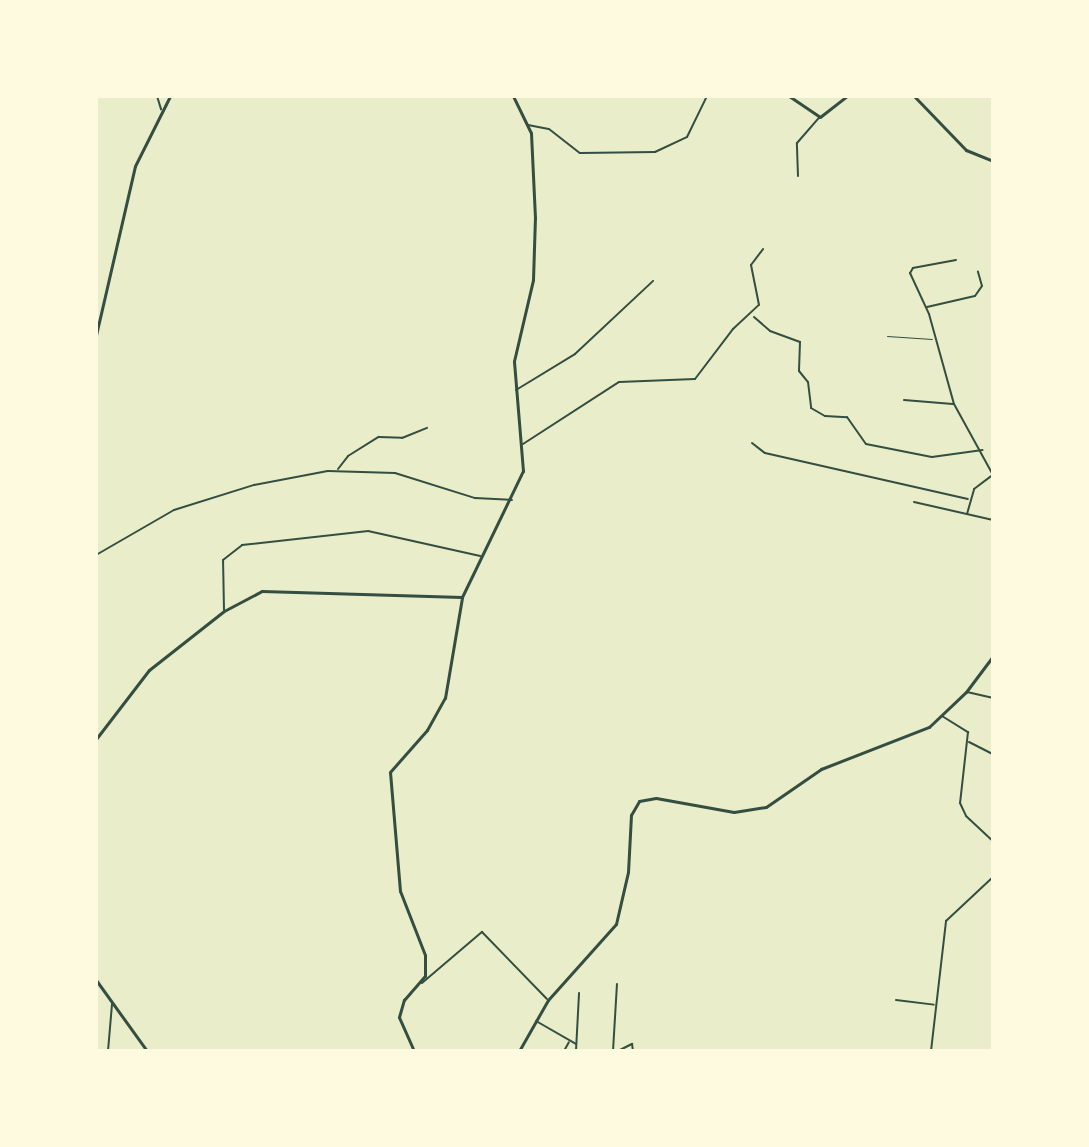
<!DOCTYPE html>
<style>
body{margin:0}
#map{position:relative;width:1089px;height:1147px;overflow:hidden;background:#e9edc9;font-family:"Titillium Web",sans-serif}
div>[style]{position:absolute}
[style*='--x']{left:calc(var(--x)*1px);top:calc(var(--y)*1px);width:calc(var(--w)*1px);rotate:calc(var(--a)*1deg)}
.path>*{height:1px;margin:-0.5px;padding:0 0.5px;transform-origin:0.5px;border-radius:0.5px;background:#344e41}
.minor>*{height:2px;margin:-1px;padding:0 1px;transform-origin:1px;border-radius:1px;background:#344e41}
.tertiary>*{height:3px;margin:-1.5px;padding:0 1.5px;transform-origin:1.5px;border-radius:1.5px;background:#344e41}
span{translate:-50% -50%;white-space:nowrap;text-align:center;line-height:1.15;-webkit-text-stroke:7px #fefae0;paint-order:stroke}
.frame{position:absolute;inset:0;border:98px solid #fefae0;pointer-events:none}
</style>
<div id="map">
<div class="path">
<div style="--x:887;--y:336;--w:45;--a:3.8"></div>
</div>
<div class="minor">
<div style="--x:157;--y:96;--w:14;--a:73"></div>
<div style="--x:528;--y:125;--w:21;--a:11"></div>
<div style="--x:549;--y:129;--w:39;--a:38"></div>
<div style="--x:580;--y:153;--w:75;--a:-0.8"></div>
<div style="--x:655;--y:152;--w:35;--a:-25"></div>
<div style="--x:687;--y:137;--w:46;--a:-64"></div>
<div style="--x:798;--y:176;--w:33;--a:-92"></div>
<div style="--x:797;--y:143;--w:33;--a:-49"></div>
<div style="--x:956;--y:260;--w:44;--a:169.5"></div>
<div style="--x:913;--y:268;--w:6;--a:121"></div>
<div style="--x:910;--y:273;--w:45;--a:65.1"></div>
<div style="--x:929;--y:314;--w:93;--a:74.5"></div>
<div style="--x:954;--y:404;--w:81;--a:61.2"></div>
<div style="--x:927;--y:307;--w:49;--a:-12.9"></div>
<div style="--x:975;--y:296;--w:12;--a:-55"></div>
<div style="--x:982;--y:286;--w:15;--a:-106"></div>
<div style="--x:754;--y:317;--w:21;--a:41"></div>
<div style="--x:770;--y:331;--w:32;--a:20"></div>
<div style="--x:800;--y:342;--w:29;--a:92"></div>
<div style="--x:799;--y:371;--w:14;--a:51"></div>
<div style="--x:808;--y:382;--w:26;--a:83"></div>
<div style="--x:811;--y:408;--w:16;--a:30"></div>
<div style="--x:825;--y:416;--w:22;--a:3"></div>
<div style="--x:847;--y:417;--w:33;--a:55"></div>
<div style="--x:866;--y:444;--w:67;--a:11.1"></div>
<div style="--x:932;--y:457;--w:51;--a:-7.8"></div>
<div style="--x:516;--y:390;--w:69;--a:-31.4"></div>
<div style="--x:575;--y:354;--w:107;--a:-43.1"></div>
<div style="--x:904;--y:400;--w:49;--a:4.7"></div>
<div style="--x:752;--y:443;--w:16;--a:38"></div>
<div style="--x:765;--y:453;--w:208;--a:12.8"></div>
<div style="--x:523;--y:444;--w:114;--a:-32.9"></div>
<div style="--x:619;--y:382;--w:76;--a:-2.3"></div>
<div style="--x:695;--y:379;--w:63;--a:-52.8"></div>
<div style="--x:733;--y:329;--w:35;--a:-43"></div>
<div style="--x:759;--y:305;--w:41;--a:-101.3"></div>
<div style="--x:751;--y:265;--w:20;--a:-53"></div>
<div style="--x:338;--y:469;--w:16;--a:-52"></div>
<div style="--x:348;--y:456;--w:36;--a:-32"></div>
<div style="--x:379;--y:437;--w:23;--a:2"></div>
<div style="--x:402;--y:438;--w:27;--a:-22"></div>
<div style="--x:914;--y:502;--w:81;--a:12.8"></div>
<div style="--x:967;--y:514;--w:26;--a:-74"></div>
<div style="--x:974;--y:489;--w:21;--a:-37"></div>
<div style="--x:96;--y:555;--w:90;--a:-30"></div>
<div style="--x:174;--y:510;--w:84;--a:-17.4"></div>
<div style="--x:254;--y:485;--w:75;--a:-10.7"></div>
<div style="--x:328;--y:471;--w:67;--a:1.7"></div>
<div style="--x:395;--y:473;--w:84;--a:17.4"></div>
<div style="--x:475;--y:498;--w:37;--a:3"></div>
<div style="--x:224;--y:610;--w:50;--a:-91.1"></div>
<div style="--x:223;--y:560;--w:24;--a:-38"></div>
<div style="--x:242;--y:545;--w:127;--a:-6.3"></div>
<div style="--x:368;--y:531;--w:115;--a:12.6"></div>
<div style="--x:967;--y:692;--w:27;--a:13"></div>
<div style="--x:942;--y:716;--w:31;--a:32"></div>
<div style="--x:968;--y:732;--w:71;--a:96.4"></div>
<div style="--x:960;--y:803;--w:14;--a:65"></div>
<div style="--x:966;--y:816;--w:37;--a:43"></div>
<div style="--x:969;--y:742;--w:27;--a:27"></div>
<div style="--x:422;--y:983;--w:79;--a:-40.4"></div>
<div style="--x:482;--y:932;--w:93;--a:45.9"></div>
<div style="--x:896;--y:1000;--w:38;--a:7"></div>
<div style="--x:536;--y:1021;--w:46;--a:29.9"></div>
<div style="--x:108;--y:1051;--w:47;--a:-85.1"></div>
<div style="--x:564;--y:1051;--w:10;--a:-61"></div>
<div style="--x:576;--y:1051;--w:58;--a:-87"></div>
<div style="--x:613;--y:1051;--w:67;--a:-86.6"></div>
<div style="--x:618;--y:1051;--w:16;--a:-27"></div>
<div style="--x:632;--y:1044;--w:7;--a:82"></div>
<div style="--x:931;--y:1051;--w:131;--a:-83.4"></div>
<div style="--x:946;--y:921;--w:64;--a:-43.1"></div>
</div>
<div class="tertiary">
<div style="--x:789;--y:96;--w:37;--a:34"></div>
<div style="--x:820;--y:117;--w:34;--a:-38"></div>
<div style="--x:914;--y:96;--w:75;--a:46.1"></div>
<div style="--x:966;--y:150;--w:29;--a:22"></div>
<div style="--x:96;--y:335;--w:173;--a:-77"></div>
<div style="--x:135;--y:166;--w:78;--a:-63.4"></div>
<div style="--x:96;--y:739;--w:87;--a:-52.5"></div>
<div style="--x:149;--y:670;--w:95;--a:-38.2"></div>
<div style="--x:224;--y:611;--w:43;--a:-27.8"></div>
<div style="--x:262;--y:591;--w:200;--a:1.7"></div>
<div style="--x:96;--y:980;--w:87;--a:54.3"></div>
<div style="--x:414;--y:1051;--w:37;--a:-114"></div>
<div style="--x:399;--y:1017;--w:18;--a:-74"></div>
<div style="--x:404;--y:1000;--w:32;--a:-49"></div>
<div style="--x:425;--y:976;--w:21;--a:-90"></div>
<div style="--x:425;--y:955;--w:69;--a:-111.3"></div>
<div style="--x:400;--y:891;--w:119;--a:-94.8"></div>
<div style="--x:390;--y:772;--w:56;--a:-48.6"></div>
<div style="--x:427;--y:730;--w:37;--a:-61"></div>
<div style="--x:445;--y:698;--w:102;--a:-80.4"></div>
<div style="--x:462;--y:597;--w:140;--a:-64.2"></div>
<div style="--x:523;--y:471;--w:110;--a:-94.7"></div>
<div style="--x:514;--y:361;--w:83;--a:-76.8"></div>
<div style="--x:533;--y:280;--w:62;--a:-88.2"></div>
<div style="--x:535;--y:218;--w:85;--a:-92.7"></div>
<div style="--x:531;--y:133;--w:41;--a:-115.9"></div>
<div style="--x:519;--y:1051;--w:59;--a:-60.4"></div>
<div style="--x:548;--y:1000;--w:102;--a:-48.2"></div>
<div style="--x:616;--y:924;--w:53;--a:-77"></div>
<div style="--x:628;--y:872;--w:57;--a:-87"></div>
<div style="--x:631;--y:815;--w:16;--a:-60"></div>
<div style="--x:639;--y:801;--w:17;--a:-10"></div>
<div style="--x:656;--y:798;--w:79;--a:10.2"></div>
<div style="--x:734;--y:812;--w:32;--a:-9"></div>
<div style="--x:766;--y:807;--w:67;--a:-34.6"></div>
<div style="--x:821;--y:769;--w:116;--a:-21.3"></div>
<div style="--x:929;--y:727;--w:51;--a:-43.4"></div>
<div style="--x:966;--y:692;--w:45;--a:-53.1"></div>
</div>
<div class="frame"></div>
</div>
